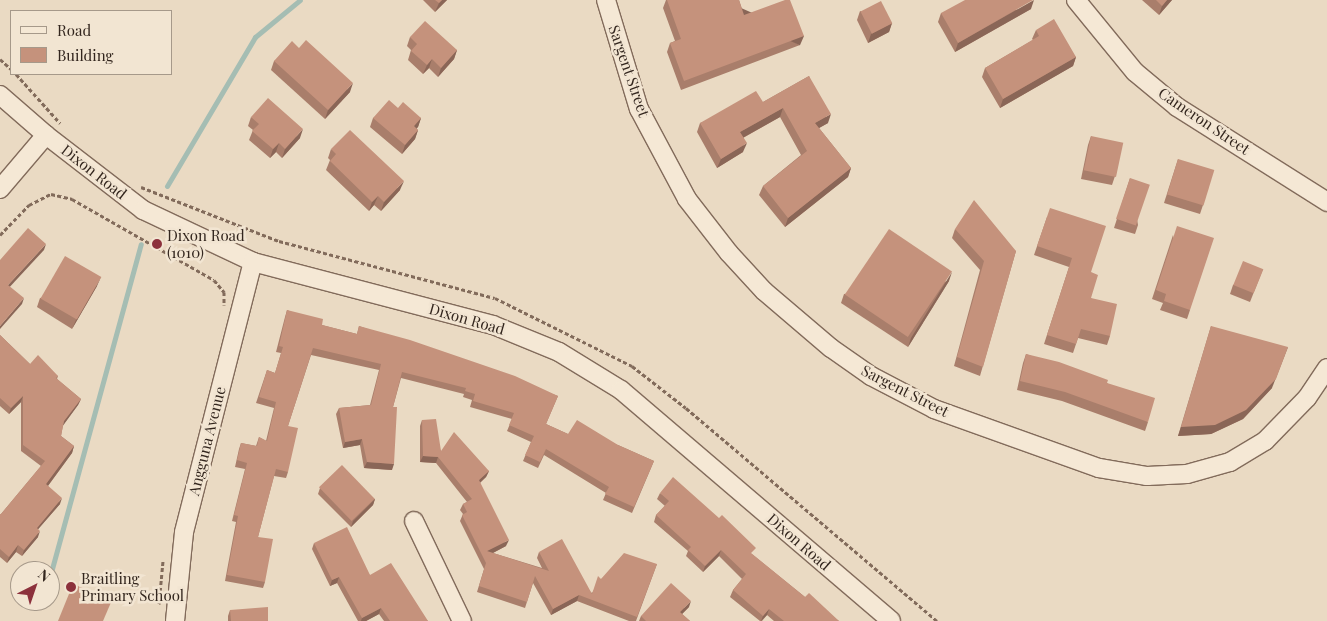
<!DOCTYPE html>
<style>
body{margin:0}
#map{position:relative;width:1327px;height:621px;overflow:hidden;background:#eadac3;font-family:"Playfair Display",serif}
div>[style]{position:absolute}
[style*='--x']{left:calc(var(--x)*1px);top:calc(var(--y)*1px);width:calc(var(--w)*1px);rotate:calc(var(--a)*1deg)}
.stream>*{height:5px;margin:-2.5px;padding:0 2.5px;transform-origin:2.5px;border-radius:2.5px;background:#a5bdb3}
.path>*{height:3px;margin-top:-1.5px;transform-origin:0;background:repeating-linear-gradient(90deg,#826b5b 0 4px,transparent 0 6.5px)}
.roads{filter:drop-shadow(1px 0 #826b5b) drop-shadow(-1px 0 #826b5b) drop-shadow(0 1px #826b5b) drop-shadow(0 -1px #826b5b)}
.minor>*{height:18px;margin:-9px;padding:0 9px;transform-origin:9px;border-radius:9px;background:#f5e8d5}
.wall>*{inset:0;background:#a97e6b}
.shaded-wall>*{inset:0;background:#8a6657;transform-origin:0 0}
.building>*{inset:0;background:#c5927c;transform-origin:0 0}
.dots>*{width:14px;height:14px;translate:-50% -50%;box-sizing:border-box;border:2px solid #f2e5d2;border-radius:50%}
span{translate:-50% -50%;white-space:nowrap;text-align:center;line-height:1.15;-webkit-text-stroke:5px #f2e5d2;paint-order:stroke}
.street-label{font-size:15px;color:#33261e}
.poi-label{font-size:15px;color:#33261e}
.left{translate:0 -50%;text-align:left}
.legend{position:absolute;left:10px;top:10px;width:162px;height:65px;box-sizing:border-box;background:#f2e5d2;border:1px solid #a6998a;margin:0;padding:6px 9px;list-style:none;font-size:15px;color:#33261e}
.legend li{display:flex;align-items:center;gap:10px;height:25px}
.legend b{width:25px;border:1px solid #a6998a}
.north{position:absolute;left:10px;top:561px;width:50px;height:50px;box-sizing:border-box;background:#f2e5d2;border:1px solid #a6998a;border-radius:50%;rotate:41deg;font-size:14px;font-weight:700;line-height:20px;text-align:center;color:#33261e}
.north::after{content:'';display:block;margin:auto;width:18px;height:22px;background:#8c313c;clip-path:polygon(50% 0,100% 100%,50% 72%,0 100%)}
</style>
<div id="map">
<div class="stream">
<div style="--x:167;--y:186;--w:173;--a:-59.4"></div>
<div style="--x:255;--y:37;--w:58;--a:-39.4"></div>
<div style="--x:50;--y:576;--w:344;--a:-74.7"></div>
</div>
<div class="path">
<div style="--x:0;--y:59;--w:15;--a:42"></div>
<div style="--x:16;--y:74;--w:66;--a:48.1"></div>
<div style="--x:141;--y:187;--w:148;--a:21.4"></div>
<div style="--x:279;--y:241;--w:223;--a:14.8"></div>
<div style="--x:495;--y:298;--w:153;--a:26.4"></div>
<div style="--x:632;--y:366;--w:68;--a:37.9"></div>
<div style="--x:686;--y:408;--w:329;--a:40.3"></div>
<div style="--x:0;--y:235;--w:42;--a:-46"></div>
<div style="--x:29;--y:205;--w:25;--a:-27"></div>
<div style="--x:51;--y:194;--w:22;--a:13"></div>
<div style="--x:72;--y:199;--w:163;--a:29.7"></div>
<div style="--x:214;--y:280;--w:16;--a:50"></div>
<div style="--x:224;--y:292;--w:13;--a:90"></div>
<div style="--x:159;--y:604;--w:43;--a:-84.7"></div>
</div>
<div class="roads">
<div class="minor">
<div style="--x:606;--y:0;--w:114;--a:73.2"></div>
<div style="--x:639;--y:109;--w:102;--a:61.9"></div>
<div style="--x:687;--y:199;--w:68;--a:52.1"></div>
<div style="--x:729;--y:253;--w:52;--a:47.4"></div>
<div style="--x:764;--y:291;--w:88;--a:40.4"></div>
<div style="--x:831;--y:348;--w:49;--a:35"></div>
<div style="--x:871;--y:376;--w:71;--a:27.6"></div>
<div style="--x:934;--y:409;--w:175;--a:19.7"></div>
<div style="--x:1099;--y:468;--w:49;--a:9.5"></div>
<div style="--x:1147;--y:476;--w:40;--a:-2.9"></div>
<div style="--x:1187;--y:474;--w:45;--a:-15.6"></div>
<div style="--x:1230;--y:462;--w:41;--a:-31"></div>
<div style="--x:1265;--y:441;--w:60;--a:-45.7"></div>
<div style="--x:1307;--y:398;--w:36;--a:-56"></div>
<div style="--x:1076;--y:0;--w:93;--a:50.7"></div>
<div style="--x:1135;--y:72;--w:55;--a:39.8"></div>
<div style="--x:1177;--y:107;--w:178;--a:32.3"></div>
<div style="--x:0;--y:95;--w:61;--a:41"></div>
<div style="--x:46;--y:135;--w:123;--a:37.7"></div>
<div style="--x:143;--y:210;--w:122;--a:25.3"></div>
<div style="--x:253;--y:262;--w:248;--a:14.7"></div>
<div style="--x:493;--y:325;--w:71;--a:22.2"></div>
<div style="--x:559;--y:352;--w:73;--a:31.5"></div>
<div style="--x:621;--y:390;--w:355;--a:40.5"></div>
<div style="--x:0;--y:189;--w:71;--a:-49.6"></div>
<div style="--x:414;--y:521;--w:111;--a:64.4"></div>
<div style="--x:175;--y:621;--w:89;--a:-84.2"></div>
<div style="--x:184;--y:532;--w:279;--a:-75.7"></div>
</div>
</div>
<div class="wall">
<div style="clip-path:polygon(423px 0,447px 0,435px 12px)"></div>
<div style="clip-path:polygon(666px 0,739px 0,744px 15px,800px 45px,681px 90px,667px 52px,670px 43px,675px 41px,663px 8px)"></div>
<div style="clip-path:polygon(1142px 0,1172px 0,1159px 15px)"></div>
<div style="clip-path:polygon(1031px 9px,955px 52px,938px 22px,941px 13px)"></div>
<div style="clip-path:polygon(860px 11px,892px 23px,889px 32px,868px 43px,857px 20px)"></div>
<div style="clip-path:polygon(1036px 30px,1076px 57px,1073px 66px,1000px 108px,982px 77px,985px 68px,1033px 40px,1032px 39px)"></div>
<div style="clip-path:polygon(410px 37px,457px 50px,454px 59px,438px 77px,429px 68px,423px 74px,408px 60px,411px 50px,407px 46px)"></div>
<div style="clip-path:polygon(299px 48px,350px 92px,325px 119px,271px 70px,274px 61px)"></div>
<div style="clip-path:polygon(809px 76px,828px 123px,819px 128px,851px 168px,848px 177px,785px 227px,759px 195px,763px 186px,801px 155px,780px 117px,743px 138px,743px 152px,717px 168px,697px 132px,700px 123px,763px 102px)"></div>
<div style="clip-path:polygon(398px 108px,421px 118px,418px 127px,416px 128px,418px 130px,415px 139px,402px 154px,370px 127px,373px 118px)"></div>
<div style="clip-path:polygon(251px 117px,300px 138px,282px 158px,276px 152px,270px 158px,249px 140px,253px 130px,248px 126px)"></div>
<div style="clip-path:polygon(1091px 136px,1115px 176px,1112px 185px,1081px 179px,1088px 145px)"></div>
<div style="clip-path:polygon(331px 149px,400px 190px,381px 211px,374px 205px,369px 211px,326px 170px,330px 160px,328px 158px)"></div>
<div style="clip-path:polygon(1178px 159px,1203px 205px,1200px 214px,1164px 203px)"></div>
<div style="clip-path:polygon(1130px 178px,1138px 225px,1135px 234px,1114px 228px)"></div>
<div style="clip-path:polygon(1047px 217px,1091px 272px,1091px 298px,1110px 336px,1107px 345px,1078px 338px,1073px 353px,1044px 344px,1069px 267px,1034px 255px)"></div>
<div style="clip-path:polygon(955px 229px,1016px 251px,980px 376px,954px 366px,980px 270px,952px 238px)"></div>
<div style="clip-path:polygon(1173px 235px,1190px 310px,1187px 319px,1160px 310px,1163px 303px,1152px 299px)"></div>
<div style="clip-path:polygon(1263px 269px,1250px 302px,1230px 294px,1233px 285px)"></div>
<div style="clip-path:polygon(949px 281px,908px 347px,841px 303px,844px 294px)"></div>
<div style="clip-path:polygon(97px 286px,72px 329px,37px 307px,40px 298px)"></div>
<div style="clip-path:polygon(287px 310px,322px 325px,357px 334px,359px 326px,558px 396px,546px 424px,568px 434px,618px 445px,654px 461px,632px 513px,603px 500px,606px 493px,544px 455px,538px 468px,523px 461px,531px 442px,507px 431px,512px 419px,470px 407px,472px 400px,463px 397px,464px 394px,401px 378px,393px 407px,392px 470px,364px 468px,360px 445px,343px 448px,336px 414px,339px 408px,370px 405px,379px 370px,311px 355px,288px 426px,288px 472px,286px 478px,274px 476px,258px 537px,265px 582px,263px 588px,225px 581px,236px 522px,232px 521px,245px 469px,235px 467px,239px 449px,241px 443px,256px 446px,259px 437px,266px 441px,274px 408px,256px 403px,267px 370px,275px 373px,281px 353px,276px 352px,285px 317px)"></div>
<div style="clip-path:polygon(1211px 326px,1272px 388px,1243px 419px,1211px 434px,1178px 436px)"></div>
<div style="clip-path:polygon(0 335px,30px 364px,58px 376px,57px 379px,81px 399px,78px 405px,63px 425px,61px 436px,74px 446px,72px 453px,48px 486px,60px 504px,38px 529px,38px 537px,22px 556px,16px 552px,7px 563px,0 557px,0 514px,1px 514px,41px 466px,21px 451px,21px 402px,9px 414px,0 406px)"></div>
<div style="clip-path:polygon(1026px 354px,1107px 383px,1148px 422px,1145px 431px,1062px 401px,1017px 390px,1023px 363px)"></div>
<div style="clip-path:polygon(422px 420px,441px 451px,489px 471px,486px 477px,480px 483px,506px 546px,493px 553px,542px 568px,537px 558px,539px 552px,592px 593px,601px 579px,657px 564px,636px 621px,629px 621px,577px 601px,551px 615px,533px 583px,525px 608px,477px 592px,484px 569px,460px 521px,463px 514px,460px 510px,463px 504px,467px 502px,436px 463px,420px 462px,420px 426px)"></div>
<div style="clip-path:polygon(320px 488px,375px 499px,373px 505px,351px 527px,318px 494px)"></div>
<div style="clip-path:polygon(660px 493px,753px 555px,805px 597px,839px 621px,774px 621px,767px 615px,762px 621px,760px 621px,730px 597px,733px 590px,742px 579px,719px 556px,703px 572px,686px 556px,688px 551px,654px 522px,656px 515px,665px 506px,657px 499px)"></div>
<div style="clip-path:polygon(314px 543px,370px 575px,428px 621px,384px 621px,379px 614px,366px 621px,358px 621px,337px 583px,330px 586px,312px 549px)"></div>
<div style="clip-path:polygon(689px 607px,682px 614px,690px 621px,639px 621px,641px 616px)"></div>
<div style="clip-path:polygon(230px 610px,268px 621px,228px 621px,228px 616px)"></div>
</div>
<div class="shaded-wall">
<div style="clip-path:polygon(442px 0,447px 0,435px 12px,439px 3px)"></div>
<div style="clip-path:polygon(1034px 0,1031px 9px,955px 52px,958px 43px)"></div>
<div style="clip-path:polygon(1167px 0,1172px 0,1159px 15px,1162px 6px)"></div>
<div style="clip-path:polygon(892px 23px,889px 32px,868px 43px,871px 34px)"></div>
<div style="left:804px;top:36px;width:10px;height:128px;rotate:114deg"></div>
<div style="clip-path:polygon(457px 50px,454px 59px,438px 77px,441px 68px)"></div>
<div style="clip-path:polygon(1076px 57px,1073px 66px,1000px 108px,1003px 99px)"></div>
<div style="clip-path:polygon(432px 59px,429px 68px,423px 74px,427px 65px)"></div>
<div style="clip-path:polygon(353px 83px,350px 92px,325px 119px,328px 110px)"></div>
<div style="clip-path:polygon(783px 108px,780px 117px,737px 141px,740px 132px)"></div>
<div style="clip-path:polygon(831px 114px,828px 123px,812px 132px,815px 123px)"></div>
<div style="clip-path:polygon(421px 118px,418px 127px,411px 135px,414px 126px)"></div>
<div style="clip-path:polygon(303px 129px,300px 138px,282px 158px,285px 149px)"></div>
<div style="clip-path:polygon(418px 130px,415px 139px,402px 154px,405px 145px)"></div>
<div style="clip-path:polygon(279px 143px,276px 152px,270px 158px,273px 149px)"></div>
<div style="clip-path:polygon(747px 143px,743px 152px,717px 168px,721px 159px)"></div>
<div style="clip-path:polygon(851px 168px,848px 177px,785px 227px,788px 218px)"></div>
<div style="clip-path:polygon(404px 181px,400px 190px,381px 211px,384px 202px)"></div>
<div style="clip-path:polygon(378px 196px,374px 205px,369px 211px,372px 202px)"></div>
<div style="clip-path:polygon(46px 244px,44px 250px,6px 291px,8px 285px)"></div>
<div style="clip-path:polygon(952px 272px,949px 281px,908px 347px,911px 338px)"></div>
<div style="clip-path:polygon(101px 277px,97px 286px,72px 329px,76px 320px)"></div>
<div style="clip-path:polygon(24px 298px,22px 304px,0 329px,0 326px)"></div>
<div style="clip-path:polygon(1288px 347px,1272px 388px,1243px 419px,1211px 434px,1178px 436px,1181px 427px)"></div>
<div style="clip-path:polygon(23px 396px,21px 402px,9px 414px,11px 408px)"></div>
<div style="clip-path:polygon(81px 399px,78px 405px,62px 427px,64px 421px)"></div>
<div style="clip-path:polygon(362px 439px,360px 445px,343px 448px,345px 442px)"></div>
<div style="clip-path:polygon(74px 446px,72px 453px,44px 491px,46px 484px)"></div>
<div style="clip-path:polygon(423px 456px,438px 457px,436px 463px,420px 462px)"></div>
<div style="clip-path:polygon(367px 462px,394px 464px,392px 470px,364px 468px)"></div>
<div style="clip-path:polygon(489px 471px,486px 477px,476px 486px,479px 480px)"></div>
<div style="clip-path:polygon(62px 498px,60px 504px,34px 534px,37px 528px)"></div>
<div style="clip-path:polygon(375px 499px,373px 505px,351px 527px,353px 521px)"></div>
<div style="clip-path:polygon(40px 531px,38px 537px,22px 556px,24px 550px)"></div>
<div style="clip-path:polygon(509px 540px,506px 546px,485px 557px,487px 551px)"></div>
<div style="clip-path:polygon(18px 545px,16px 552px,7px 563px,9px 557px)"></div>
<div style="clip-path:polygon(721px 550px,719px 556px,703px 572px,705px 566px)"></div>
<div style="clip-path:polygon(339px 577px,337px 583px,330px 586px,332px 580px)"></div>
<div style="clip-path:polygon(579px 595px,577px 601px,551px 615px,553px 609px)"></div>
<div style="clip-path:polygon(691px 601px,689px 607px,678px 618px,680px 612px)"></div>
<div style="clip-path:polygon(381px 608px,379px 614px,366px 621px,361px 621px,362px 618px)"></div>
<div style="clip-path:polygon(769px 609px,767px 615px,761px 621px,763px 616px)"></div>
</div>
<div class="building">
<div style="clip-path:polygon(435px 0,442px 0,439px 3px)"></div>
<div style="clip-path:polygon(667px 0,739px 0,744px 15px,785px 0,790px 0,804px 36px,684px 81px,670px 43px,681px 39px)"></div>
<div style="clip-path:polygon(965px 0,1033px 0,958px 43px,941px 13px)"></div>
<div style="clip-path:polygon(1156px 0,1167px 0,1162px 6px)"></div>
<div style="left:881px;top:1px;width:25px;height:23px;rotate:63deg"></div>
<div style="clip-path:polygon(1054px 19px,1076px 57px,1003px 99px,985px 68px,1039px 36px,1036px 30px)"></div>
<div style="clip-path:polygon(425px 21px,457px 50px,441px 68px,432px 59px,427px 65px,411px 51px,417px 44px,410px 37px)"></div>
<div style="clip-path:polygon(306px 40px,353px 83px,328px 110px,274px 61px,292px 41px,299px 48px)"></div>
<div style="clip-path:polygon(809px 76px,831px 114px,815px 123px,851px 168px,788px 218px,763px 186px,807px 151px,783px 108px,740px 132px,747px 143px,721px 159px,700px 123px,756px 91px,763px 102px)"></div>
<div style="clip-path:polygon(268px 98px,303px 129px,285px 149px,279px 143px,273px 149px,252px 131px,259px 124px,251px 117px)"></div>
<div style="clip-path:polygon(389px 100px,398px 108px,403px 102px,421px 118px,414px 126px,418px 130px,405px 145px,373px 118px)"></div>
<div style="clip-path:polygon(350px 130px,404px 181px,384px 202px,378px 196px,372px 202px,330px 161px,336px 154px,331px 149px)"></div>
<div style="left:1091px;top:136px;width:33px;height:35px;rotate:12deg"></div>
<div style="left:1178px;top:159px;width:38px;height:37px;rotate:17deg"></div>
<div style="left:1130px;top:178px;width:21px;height:43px;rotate:19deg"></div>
<div style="clip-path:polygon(974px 200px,1016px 251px,983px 367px,957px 357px,984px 261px,955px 229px)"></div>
<div style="clip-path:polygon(1050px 208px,1106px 226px,1091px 272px,1098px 275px,1091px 298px,1117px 304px,1110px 336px,1081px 329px,1076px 344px,1047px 335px,1072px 258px,1037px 246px)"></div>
<div style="clip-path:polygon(1177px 226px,1214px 238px,1190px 310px,1164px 301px,1166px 294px,1156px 290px)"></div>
<div style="clip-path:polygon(28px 228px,46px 244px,8px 285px,24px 298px,0 326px,0 260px)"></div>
<div style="left:889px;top:229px;width:76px;height:79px;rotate:34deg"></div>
<div style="left:65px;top:256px;width:42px;height:49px;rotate:30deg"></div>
<div style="left:1243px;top:261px;width:22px;height:26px;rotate:22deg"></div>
<div style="clip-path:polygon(287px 310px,323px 319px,322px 325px,357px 334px,359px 326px,410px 340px,515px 376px,558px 396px,546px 424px,568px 434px,577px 420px,618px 445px,654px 461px,634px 507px,605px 494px,609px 487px,546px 449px,540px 462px,525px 455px,534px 436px,509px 425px,514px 413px,473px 401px,475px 394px,465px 391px,466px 388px,402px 372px,393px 407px,397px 407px,394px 464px,367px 462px,362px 439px,345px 442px,339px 408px,371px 405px,381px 364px,313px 348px,288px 426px,298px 428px,288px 472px,276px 469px,258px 537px,273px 539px,265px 582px,227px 575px,238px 516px,234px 515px,247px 463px,237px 460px,241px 443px,257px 446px,259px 437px,267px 441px,276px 402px,259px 397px,267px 370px,275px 373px,283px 347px,279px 346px)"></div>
<div style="clip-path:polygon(1211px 326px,1288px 347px,1276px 379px,1246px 410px,1215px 425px,1181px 427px)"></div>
<div style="clip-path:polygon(0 335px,30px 364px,38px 355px,58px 376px,56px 378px,81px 399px,64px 421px,61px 436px,74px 446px,46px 484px,62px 498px,37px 528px,40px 531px,24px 550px,18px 545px,9px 557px,0 549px,0 514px,1px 514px,45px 461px,23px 445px,23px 396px,11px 408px,0 398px)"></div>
<div style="clip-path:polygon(1026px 354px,1059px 362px,1108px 380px,1107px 383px,1155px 398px,1148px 422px,1065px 392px,1020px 381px)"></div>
<div style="clip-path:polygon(436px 419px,441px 451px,454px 432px,489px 471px,479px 480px,509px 540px,487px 551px,549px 571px,539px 552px,562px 539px,592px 594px,598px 576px,601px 579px,624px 553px,657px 564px,637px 617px,579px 595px,553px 609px,535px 576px,527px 602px,479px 586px,486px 563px,462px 515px,467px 512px,463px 504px,472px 499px,438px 457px,423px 456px,422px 420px)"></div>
<div style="left:342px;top:465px;width:47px;height:32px;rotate:46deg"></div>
<div style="clip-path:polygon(673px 477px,719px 518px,722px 515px,756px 548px,751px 553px,805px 597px,809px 593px,839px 621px,784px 621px,769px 609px,763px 616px,733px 590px,746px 574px,721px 550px,705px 566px,688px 550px,691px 547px,656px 515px,669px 501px,660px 493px)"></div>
<div style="clip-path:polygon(347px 527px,370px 575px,391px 563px,428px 621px,390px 621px,381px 608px,362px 618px,339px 577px,332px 580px,314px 543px)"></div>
<div style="clip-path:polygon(671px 583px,691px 601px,680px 612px,690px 621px,646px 621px,641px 616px)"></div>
<div style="clip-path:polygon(73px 584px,112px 600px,103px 621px,58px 621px)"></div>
<div style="clip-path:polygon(268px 607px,268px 621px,231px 621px,230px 610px)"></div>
</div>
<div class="dots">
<div style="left:157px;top:244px;background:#8c313c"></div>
<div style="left:71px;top:587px;background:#8c313c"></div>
</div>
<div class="street-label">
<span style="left:629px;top:71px;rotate:71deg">Sargent Street</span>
<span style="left:1204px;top:121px;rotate:34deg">Cameron Street</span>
<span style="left:94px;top:172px;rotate:38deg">Dixon Road</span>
<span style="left:467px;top:319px;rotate:16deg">Dixon Road</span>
<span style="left:905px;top:391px;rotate:27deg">Sargent Street</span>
<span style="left:207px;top:441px;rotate:-76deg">Angguna Avenue</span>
<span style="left:799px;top:542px;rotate:41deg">Dixon Road</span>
</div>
<div class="poi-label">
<span class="left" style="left:167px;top:244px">Dixon Road<br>(1010)</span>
<span class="left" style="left:81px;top:587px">Braitling<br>Primary School</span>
</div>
<ul class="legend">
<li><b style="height:6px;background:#f5e8d5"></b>Road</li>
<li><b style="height:14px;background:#c5927c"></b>Building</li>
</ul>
<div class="north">N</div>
</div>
